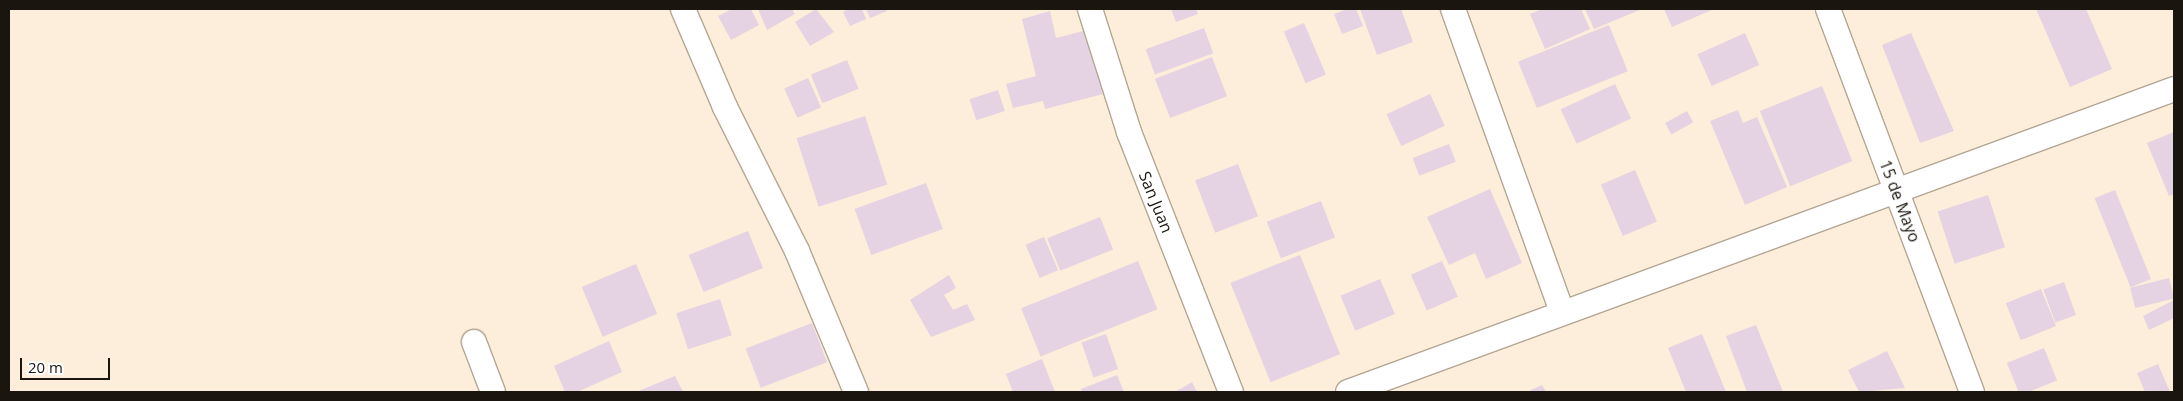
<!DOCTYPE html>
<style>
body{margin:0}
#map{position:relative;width:2183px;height:401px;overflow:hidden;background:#fceeda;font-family:"Open Sans",sans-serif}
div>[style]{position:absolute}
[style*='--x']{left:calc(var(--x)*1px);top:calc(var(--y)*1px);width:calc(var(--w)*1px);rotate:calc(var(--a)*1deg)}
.building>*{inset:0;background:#e5d2e2;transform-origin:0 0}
.roads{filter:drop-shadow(1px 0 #b3a693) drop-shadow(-1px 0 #b3a693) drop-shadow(0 1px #b3a693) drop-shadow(0 -1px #b3a693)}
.street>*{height:24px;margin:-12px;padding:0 12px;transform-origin:12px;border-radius:12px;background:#fff}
span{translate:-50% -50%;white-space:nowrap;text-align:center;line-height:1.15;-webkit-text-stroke:5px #fff;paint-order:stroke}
.street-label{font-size:16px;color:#1a150e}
.frame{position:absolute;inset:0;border:10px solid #1a150e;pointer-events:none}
.scale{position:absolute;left:20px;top:358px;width:90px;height:22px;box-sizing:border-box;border:2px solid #1a150e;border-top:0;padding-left:6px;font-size:15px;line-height:18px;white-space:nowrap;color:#1a150e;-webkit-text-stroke:4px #fff;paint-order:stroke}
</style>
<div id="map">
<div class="building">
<div style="clip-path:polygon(732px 9px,751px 9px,759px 25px,731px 40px,718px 16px)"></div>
<div style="clip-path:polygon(758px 9px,792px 9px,795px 14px,767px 30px)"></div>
<div style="clip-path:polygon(816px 9px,834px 32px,810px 46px,795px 22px)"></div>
<div style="clip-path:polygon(849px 9px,862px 9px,866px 19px,850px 26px,843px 12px)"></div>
<div style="clip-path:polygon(866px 9px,886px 9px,887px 11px,870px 18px)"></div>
<div style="clip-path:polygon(1171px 9px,1196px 9px,1198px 14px,1176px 22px)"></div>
<div style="clip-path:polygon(1348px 9px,1356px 9px,1363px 26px,1342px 34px,1334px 14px)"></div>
<div style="clip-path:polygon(1360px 9px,1401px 9px,1413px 42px,1377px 55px)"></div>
<div style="clip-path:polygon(1542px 9px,1581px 9px,1590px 29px,1545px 49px,1530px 14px)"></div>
<div style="clip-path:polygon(1585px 9px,1642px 9px,1594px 29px)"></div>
<div style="clip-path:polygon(1664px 9px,1714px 9px,1672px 27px)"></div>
<div style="clip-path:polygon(2036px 9px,2086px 9px,2112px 69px,2070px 87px)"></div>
<div style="clip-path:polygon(1050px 11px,1056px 38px,1087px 30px,1103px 94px,1045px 109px,1043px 101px,1013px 108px,1006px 84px,1036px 76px,1022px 19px)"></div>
<div style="left:1304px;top:23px;width:56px;height:22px;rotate:67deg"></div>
<div style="left:1609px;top:25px;width:50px;height:98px;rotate:68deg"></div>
<div style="left:1204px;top:28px;width:27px;height:62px;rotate:70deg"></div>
<div style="left:1745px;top:33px;width:35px;height:52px;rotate:66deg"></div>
<div style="clip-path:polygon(1911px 33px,1954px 131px,1920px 143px,1882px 45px)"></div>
<div style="left:1212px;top:57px;width:42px;height:61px;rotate:69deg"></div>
<div style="left:847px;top:60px;width:31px;height:39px;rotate:68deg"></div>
<div style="left:808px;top:78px;width:32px;height:26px;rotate:66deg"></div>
<div style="left:1615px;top:84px;width:38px;height:60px;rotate:65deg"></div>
<div style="left:1822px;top:86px;width:81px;height:67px;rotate:68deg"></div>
<div style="left:998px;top:90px;width:22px;height:30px;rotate:72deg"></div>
<div style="left:1430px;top:94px;width:35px;height:48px;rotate:65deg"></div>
<div style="clip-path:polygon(1738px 110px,1743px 123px,1757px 117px,1787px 187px,1745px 205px,1710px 121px)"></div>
<div style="left:1687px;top:111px;width:13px;height:25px;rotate:61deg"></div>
<div style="left:865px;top:116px;width:72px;height:72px;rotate:72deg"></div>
<div style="clip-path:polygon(2174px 132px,2174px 194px,2169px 196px,2147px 143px)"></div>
<div style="left:1449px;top:144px;width:19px;height:39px;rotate:69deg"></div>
<div style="left:1238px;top:164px;width:56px;height:46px;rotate:69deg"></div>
<div style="left:1635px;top:170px;width:56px;height:37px;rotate:67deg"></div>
<div style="left:926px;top:183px;width:49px;height:76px;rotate:70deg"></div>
<div style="clip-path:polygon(1490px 189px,1522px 263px,1486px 279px,1475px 253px,1449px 265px,1427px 217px)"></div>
<div style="left:2115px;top:190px;width:96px;height:22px;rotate:68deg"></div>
<div style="left:1988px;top:195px;width:55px;height:53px;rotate:72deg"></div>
<div style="left:1321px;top:201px;width:39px;height:58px;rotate:69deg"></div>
<div style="left:1100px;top:217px;width:35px;height:57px;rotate:68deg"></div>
<div style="left:748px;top:231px;width:40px;height:64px;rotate:68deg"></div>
<div style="left:1044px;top:237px;width:36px;height:20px;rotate:67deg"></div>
<div style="left:1300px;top:255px;width:107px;height:75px;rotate:68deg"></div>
<div style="left:1138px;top:261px;width:52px;height:126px;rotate:68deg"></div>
<div style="left:1442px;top:261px;width:39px;height:34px;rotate:66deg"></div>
<div style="left:636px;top:264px;width:54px;height:59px;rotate:67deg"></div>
<div style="clip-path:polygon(949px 275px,956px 288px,944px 295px,953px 310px,967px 304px,975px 320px,931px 337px,910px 300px)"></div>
<div style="left:2169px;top:278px;width:21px;height:40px;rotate:76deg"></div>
<div style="left:1380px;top:279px;width:38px;height:43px;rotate:67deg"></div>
<div style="left:2064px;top:282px;width:35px;height:22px;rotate:70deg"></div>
<div style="left:2041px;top:289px;width:40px;height:38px;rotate:68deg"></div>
<div style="left:720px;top:299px;width:38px;height:46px;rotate:72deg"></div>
<div style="clip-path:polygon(2174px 300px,2174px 318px,2149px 330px,2143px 316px)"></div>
<div style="left:812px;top:323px;width:42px;height:71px;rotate:69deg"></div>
<div style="clip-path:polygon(1756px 325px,1783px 392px,1747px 392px,1726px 336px)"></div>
<div style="left:1106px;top:334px;width:37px;height:26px;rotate:71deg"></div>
<div style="clip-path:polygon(1702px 334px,1726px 392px,1686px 392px,1668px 348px)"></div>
<div style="clip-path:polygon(609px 341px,622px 372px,577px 392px,565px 392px,554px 366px)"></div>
<div style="left:2044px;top:348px;width:35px;height:40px;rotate:68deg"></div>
<div style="clip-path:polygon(1887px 351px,1905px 388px,1859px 392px,1848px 370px)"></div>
<div style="clip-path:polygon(1042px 359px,1055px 392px,1013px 392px,1006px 374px)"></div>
<div style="clip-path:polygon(2158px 364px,2170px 392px,2145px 392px,2137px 373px)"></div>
<div style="clip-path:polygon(1117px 375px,1124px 392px,1082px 392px,1081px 389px)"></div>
<div style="clip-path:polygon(675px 376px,683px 392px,636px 392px)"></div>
<div style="clip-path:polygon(1192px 382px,1197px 392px,1174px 392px,1182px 388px)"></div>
<div style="clip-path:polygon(1542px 385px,1546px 392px,1527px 392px)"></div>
</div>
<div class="roads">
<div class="street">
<div style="--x:683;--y:9;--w:107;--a:66.8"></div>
<div style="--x:725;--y:107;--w:161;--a:63.4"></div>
<div style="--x:797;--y:251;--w:153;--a:67.3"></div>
<div style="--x:1090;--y:9;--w:129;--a:72.4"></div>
<div style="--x:1129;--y:132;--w:279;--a:68.6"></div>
<div style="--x:1453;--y:9;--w:322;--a:70.2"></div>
<div style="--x:1828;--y:9;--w:409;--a:69.4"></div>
<div style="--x:474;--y:342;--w:53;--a:69.2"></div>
<div style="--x:1348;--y:392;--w:880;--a:-20.14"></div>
</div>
</div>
<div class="street-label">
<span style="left:1900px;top:201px;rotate:69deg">15 de Mayo</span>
<span style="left:1156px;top:202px;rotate:68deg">San Juan</span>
</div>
<div class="frame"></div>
<div class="scale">20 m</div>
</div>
